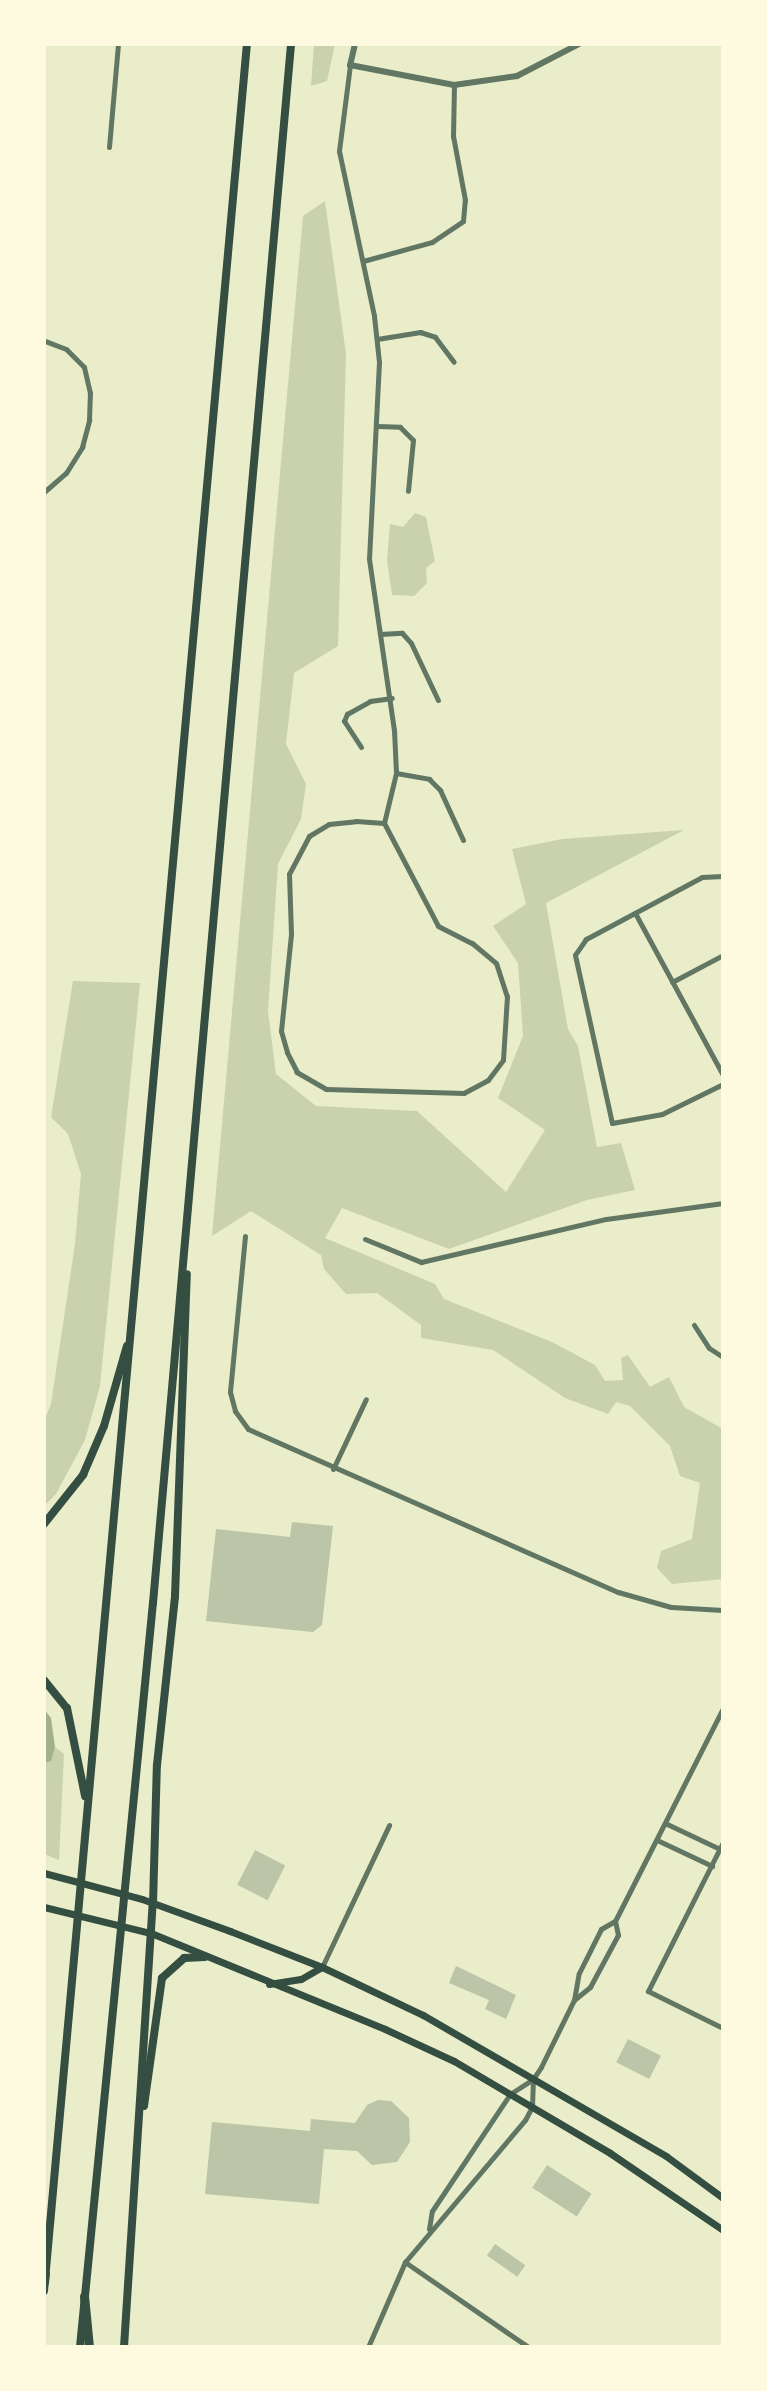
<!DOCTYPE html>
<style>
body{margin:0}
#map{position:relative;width:767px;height:2391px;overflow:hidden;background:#e9edc9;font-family:"Open Sans",sans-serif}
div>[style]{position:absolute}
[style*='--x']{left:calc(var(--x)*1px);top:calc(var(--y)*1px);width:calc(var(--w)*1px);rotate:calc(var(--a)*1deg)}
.green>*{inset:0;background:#cad2ad}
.water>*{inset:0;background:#a3b18a}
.building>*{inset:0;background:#bcc5a7;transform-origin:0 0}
.minor>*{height:5px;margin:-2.5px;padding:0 2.5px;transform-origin:2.5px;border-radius:2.5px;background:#617663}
.tertiary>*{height:6px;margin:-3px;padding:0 3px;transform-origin:3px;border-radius:3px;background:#617663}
.secondary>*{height:7px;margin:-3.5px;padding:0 3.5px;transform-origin:3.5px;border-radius:3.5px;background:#344e41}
.trunk>*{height:8px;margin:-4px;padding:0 4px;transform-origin:4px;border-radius:4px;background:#344e41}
.motorway>*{height:9px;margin:-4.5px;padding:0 4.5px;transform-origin:4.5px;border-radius:4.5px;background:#344e41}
span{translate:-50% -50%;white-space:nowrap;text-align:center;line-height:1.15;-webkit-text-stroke:5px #fefae0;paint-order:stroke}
.frame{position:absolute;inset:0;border:46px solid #fefae0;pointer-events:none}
</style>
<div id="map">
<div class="green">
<div style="clip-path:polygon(314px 44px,335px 44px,327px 81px,311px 86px)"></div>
<div style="clip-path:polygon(325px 201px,346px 354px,338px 646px,294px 673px,286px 744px,306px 784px,301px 819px,278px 864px,268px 1011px,276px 1074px,316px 1106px,417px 1111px,506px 1192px,545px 1130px,498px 1098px,523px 1036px,518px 963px,493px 926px,526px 904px,512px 849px,562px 839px,684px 830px,546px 903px,568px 1029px,578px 1046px,597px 1147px,621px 1143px,635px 1190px,587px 1200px,449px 1249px,342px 1208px,325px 1238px,435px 1284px,444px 1299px,552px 1342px,595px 1365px,605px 1381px,623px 1380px,621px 1358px,628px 1355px,650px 1387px,669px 1377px,684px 1407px,723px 1429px,723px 1579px,672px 1584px,657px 1568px,661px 1551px,692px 1539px,700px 1483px,680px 1476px,670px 1446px,630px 1406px,616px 1402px,608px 1414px,565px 1398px,493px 1350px,421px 1338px,421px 1325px,377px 1293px,346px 1294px,324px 1269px,321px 1255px,251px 1211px,212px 1236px,303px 216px)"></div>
<div style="clip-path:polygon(415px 513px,426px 517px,435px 561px,426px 568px,427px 583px,414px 596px,392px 595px,387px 560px,390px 524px,403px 527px)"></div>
<div style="clip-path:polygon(73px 981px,140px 983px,100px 1386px,85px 1440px,56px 1494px,44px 1506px,44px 1421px,51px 1404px,75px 1244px,81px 1174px,68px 1134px,51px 1117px)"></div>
<div style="clip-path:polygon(55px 1747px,64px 1754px,59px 1860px,44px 1854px,44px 1763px,51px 1760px)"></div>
</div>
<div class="water">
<div style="clip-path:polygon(44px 1709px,51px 1718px,55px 1747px,51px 1761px,44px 1763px)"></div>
</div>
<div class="building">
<div style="clip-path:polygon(292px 1522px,333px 1526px,322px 1625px,313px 1632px,206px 1621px,216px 1529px,290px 1537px)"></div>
<div style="left:255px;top:1850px;width:34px;height:39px;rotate:27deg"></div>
<div style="clip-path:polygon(456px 1966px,516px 1995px,506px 2019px,485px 2009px,489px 2000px,449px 1983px)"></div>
<div style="left:628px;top:2039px;width:37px;height:26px;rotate:27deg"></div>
<div style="clip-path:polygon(378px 2100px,391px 2101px,409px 2118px,410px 2142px,397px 2162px,372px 2165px,357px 2151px,324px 2149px,319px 2204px,205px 2194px,212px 2122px,310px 2131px,311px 2119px,355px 2123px,367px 2105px)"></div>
<div style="left:547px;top:2165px;width:53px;height:27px;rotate:33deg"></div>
<div style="left:495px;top:2244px;width:37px;height:14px;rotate:35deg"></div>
</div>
<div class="minor">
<div style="--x:350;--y:65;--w:87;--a:97.3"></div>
<div style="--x:339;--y:151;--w:169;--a:78"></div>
<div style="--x:374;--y:316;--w:46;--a:83.8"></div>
<div style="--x:379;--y:362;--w:197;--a:92.9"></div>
<div style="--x:369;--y:559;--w:173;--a:81.7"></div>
<div style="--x:394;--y:730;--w:43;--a:87.3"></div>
<div style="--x:396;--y:773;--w:51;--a:103.5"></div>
<div style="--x:109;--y:147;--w:103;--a:-85"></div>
<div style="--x:363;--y:261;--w:72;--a:-15.4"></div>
<div style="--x:432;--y:242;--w:37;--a:-34"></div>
<div style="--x:463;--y:221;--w:21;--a:-85"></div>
<div style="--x:465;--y:200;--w:65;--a:-100.6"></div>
<div style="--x:453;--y:136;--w:51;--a:-88.9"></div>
<div style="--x:377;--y:339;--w:44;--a:-9.2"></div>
<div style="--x:420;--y:332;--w:16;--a:18"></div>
<div style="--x:435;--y:337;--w:31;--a:53"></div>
<div style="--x:723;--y:386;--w:74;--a:90"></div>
<div style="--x:377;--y:426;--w:23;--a:2"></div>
<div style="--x:400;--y:427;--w:18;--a:45"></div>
<div style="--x:413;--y:440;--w:51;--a:95.6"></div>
<div style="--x:44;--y:492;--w:29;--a:-41"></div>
<div style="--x:66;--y:473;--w:31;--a:-58"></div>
<div style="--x:82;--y:447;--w:28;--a:-75"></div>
<div style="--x:89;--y:420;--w:27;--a:-88"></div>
<div style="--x:90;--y:393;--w:27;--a:-103"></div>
<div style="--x:84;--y:367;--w:25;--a:-135"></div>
<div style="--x:66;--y:349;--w:22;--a:-159"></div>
<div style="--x:380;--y:634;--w:22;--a:-3"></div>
<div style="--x:402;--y:633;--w:13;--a:48"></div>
<div style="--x:411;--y:643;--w:63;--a:64.7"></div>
<div style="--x:361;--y:747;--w:31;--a:-123"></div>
<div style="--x:344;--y:721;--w:8;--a:-67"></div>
<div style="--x:347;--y:714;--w:26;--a:-29"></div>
<div style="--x:370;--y:701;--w:22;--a:-8"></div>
<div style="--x:396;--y:773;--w:34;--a:10"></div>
<div style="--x:429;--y:779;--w:16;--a:45"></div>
<div style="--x:440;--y:790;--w:55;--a:65.3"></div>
<div style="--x:356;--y:821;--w:28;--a:4"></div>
<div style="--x:384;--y:823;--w:116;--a:62.3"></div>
<div style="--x:438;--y:926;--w:38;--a:27"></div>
<div style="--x:472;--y:943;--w:31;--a:40"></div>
<div style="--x:496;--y:963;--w:35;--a:72"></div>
<div style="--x:507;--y:996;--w:64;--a:93.6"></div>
<div style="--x:503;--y:1060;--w:25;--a:127"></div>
<div style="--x:488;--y:1080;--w:27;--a:152"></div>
<div style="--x:464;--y:1093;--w:138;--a:-178.3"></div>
<div style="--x:326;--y:1089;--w:34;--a:-150"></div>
<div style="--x:297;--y:1072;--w:22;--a:-117"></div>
<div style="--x:287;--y:1052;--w:22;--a:-106"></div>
<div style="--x:281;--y:1031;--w:98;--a:-84.1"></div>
<div style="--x:291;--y:934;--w:60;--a:-91.9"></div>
<div style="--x:289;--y:874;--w:43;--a:-62.2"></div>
<div style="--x:309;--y:836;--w:23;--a:-31"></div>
<div style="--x:329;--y:824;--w:27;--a:-6"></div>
<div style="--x:723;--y:876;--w:21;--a:177"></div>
<div style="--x:702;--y:877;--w:132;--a:151.9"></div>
<div style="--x:586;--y:939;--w:19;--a:125"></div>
<div style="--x:575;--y:955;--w:172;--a:77.6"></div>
<div style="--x:612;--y:1123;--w:51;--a:-10.2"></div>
<div style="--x:662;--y:1114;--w:68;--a:-26.2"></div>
<div style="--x:635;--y:913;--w:184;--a:61.5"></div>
<div style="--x:672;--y:982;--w:58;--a:-27.9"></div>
<div style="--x:245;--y:1236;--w:157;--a:95.5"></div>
<div style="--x:230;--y:1392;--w:20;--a:75"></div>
<div style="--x:235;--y:1411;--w:22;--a:54"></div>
<div style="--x:248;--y:1429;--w:404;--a:23.8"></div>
<div style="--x:618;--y:1592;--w:55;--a:15.8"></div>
<div style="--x:671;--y:1607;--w:52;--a:3.3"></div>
<div style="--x:365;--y:1239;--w:61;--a:22.3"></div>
<div style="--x:421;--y:1262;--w:190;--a:-13.1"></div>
<div style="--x:606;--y:1219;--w:118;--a:-7.8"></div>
<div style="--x:694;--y:1325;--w:27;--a:57"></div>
<div style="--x:709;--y:1348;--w:17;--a:33"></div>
<div style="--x:333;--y:1469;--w:77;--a:-64.8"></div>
<div style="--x:667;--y:1824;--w:59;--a:25.3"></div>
<div style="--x:657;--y:1840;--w:61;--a:25.3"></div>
<div style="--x:723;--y:1842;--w:167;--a:116.7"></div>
<div style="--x:648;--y:1991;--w:84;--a:26.3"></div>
<div style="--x:322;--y:1967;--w:157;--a:-64.7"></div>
<div style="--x:574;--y:2000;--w:21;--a:-39"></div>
<div style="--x:590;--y:1987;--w:59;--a:-61.7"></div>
<div style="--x:618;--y:1935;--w:14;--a:-102"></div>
<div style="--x:429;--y:2229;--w:18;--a:-81"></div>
<div style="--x:432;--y:2211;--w:141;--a:-56.3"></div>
<div style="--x:510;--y:2094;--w:27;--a:-33"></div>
<div style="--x:533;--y:2079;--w:14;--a:-56"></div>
<div style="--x:541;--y:2067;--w:75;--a:-63.8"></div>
<div style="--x:574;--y:2000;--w:27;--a:-80"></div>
<div style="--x:579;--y:1973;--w:49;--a:-63.4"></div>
<div style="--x:601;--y:1929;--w:16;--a:-30"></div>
<div style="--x:615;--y:1921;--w:239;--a:-63.1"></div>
<div style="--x:405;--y:2262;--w:186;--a:-49.8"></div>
<div style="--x:525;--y:2120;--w:15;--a:-62"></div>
<div style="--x:532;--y:2107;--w:28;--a:-88"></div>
<div style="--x:368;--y:2347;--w:93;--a:-66.5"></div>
<div style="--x:405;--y:2262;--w:150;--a:34.6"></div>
</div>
<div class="tertiary">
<div style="--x:355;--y:44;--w:22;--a:103"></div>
<div style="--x:350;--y:65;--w:106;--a:10.9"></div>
<div style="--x:454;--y:85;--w:64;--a:-8.1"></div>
<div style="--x:517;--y:76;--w:70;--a:-27.3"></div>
</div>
<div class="secondary">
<div style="--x:44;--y:1873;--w:101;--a:14.9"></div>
<div style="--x:142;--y:1899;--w:94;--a:20"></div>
<div style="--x:230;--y:1931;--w:99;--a:21.4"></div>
<div style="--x:322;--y:1967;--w:112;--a:25.4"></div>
<div style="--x:423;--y:2015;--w:281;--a:30.1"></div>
<div style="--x:666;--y:2156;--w:71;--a:36.4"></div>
<div style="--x:44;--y:1907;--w:110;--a:13.7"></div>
<div style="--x:151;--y:1933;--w:253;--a:22.3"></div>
<div style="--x:385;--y:2029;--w:76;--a:24.9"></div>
<div style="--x:454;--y:2061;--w:181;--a:30.5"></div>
<div style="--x:610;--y:2153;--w:137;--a:34.3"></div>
<div style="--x:269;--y:1984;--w:32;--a:-9"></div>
<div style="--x:301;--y:1979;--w:24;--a:-30"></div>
</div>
<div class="trunk">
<div style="--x:44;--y:1524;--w:63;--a:-51.5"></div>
<div style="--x:83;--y:1475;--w:53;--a:-66.8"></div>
<div style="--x:104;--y:1426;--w:83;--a:-74"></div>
<div style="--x:44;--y:1680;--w:36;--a:51"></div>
<div style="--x:67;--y:1708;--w:90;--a:78.4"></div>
<div style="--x:144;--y:2106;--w:129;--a:-82"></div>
<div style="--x:162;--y:1978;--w:30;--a:-42"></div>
<div style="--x:184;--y:1958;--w:21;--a:-3"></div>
<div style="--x:44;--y:2291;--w:2256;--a:-84.84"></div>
<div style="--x:80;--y:2347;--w:748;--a:-84.4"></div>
<div style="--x:153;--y:1603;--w:1565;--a:-84.94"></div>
<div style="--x:124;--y:2347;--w:444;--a:-86.3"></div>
<div style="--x:153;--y:1904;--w:139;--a:-88.4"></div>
<div style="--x:157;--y:1765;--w:170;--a:-83.9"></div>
<div style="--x:175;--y:1596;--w:322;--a:-87.9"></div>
</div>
<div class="motorway">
<div style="--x:44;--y:2282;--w:9;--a:-84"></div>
<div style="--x:84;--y:2296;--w:51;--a:84.4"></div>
</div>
<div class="frame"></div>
</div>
